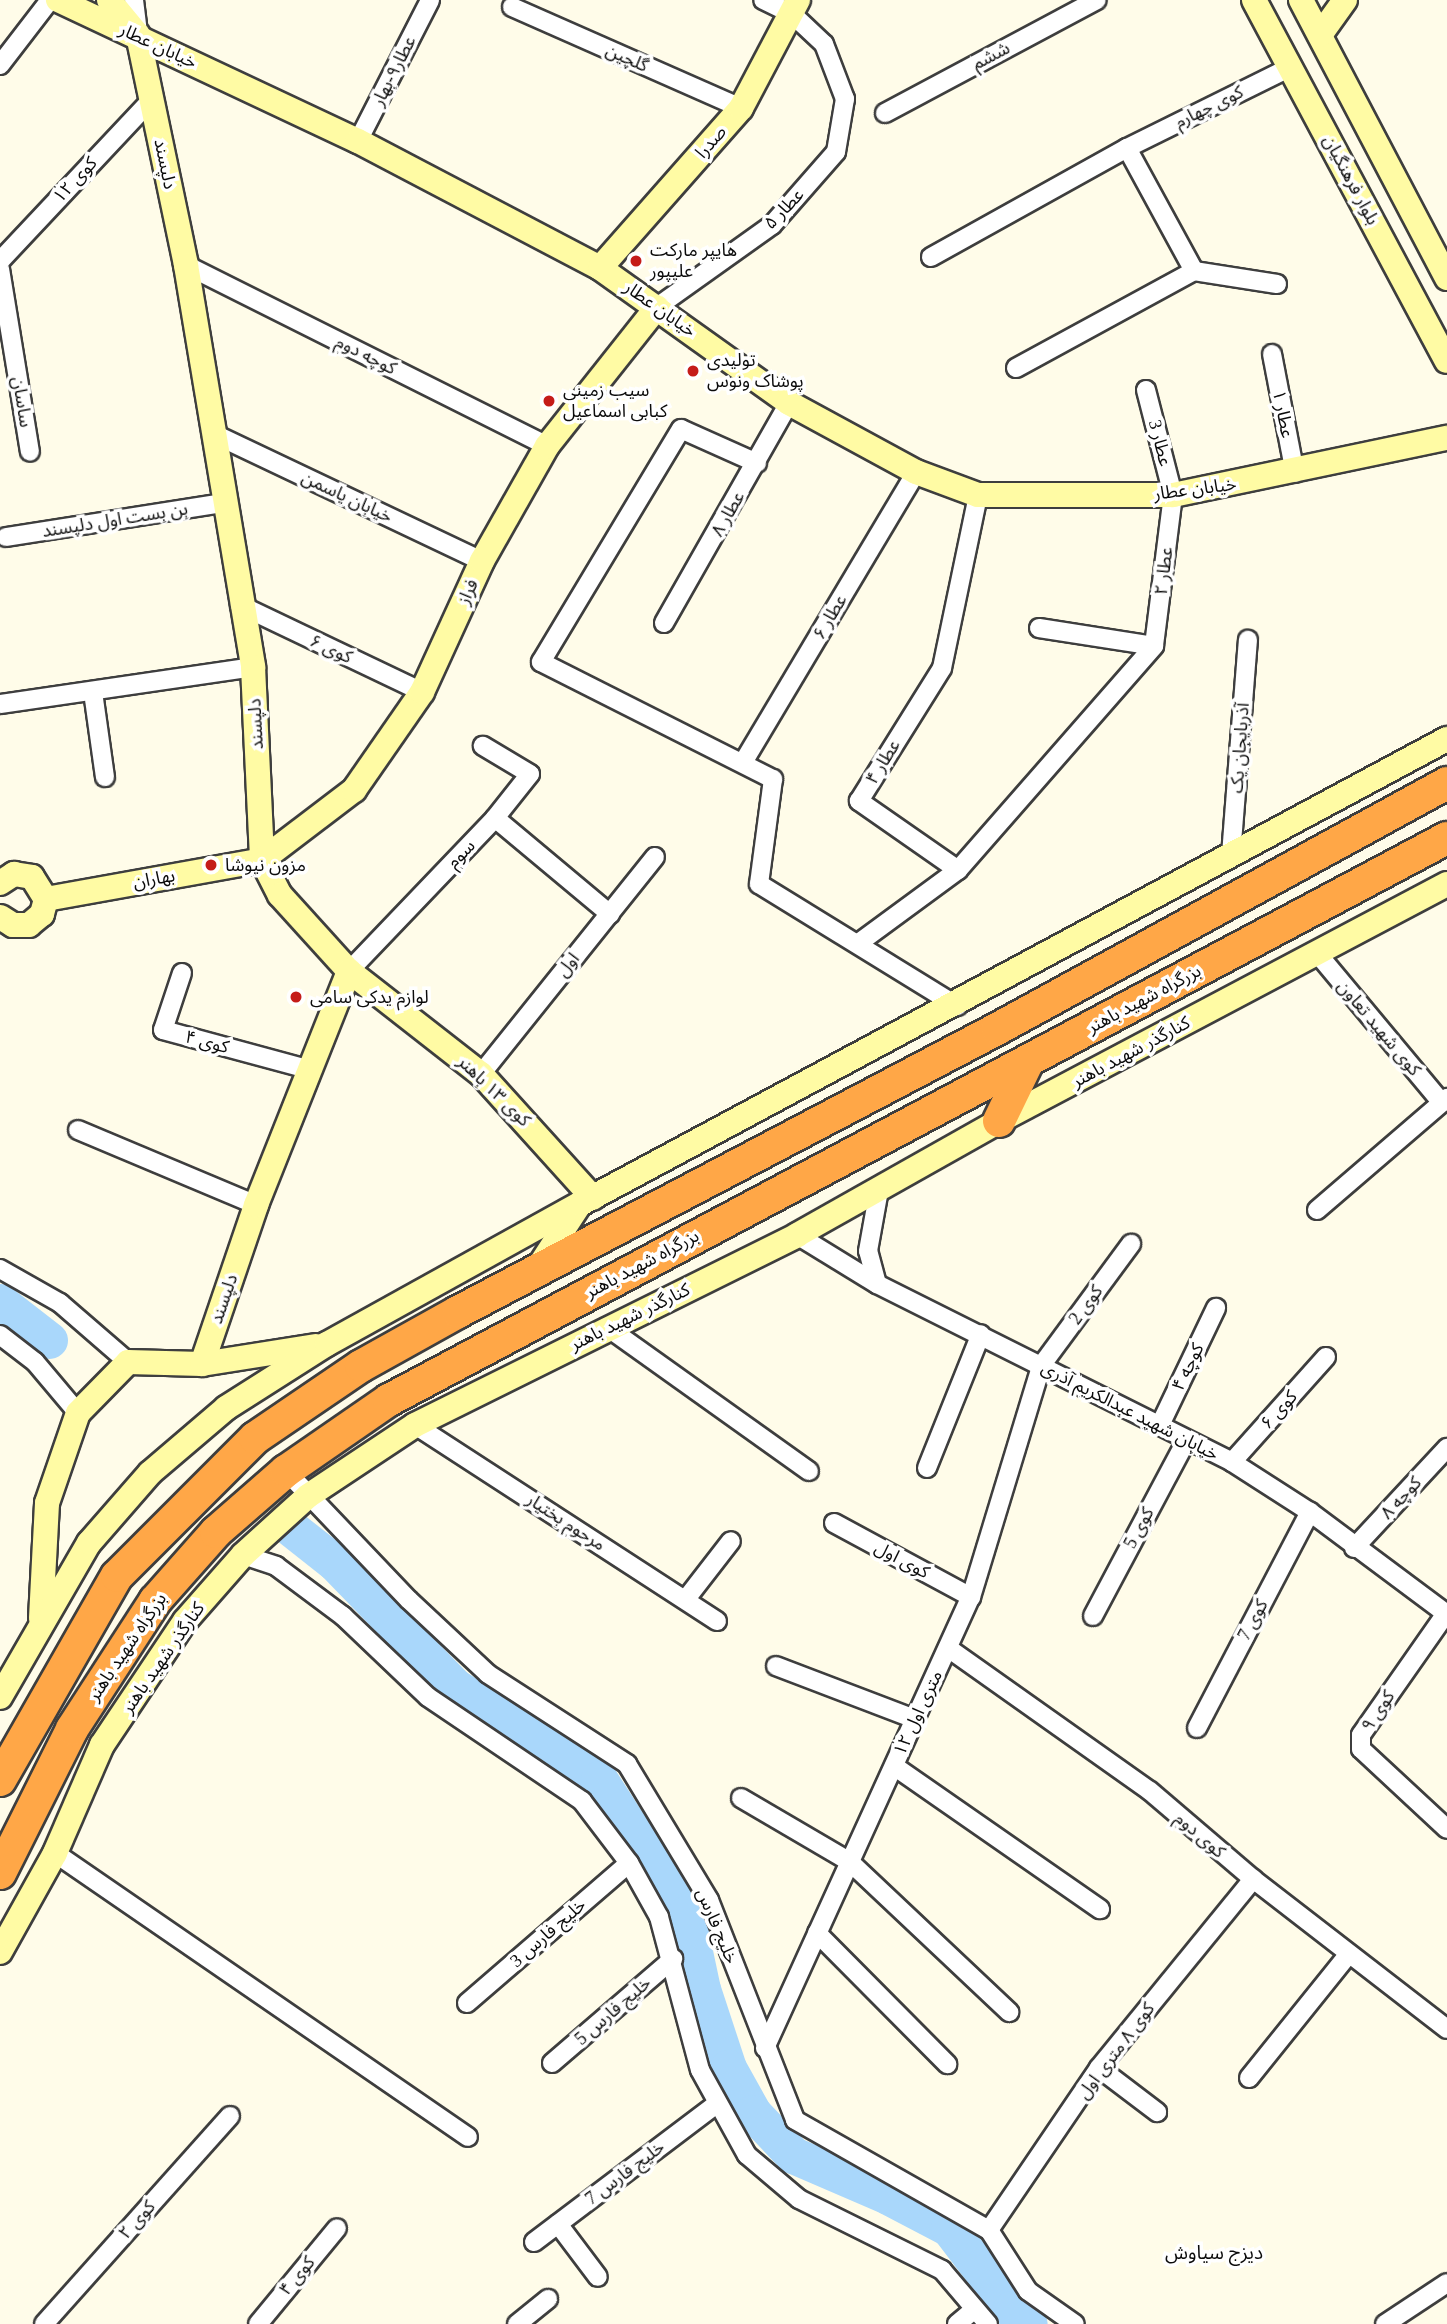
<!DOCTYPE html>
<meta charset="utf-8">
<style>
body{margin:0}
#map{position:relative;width:1447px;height:2324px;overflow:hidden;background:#fffce9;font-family:"Times New Roman","Noto Sans Arabic",serif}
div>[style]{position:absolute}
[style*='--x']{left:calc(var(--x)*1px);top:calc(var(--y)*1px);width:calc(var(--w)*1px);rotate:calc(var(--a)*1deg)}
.river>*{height:37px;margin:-18.5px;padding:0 18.5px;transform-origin:18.5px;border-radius:18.5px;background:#a9d7fb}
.roads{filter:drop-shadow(2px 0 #3e3e3e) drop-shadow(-2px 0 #3e3e3e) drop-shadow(0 2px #3e3e3e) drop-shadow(0 -2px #3e3e3e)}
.street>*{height:18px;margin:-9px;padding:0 9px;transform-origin:9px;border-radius:9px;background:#fff}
.secondary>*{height:24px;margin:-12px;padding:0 12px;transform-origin:12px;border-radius:12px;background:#fffba4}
.highway>*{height:32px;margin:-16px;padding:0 16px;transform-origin:16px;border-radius:16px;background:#ffa747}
.dots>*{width:19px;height:19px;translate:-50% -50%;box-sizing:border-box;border:4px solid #fff;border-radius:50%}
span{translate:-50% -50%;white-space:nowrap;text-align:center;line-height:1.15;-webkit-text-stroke:7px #fff;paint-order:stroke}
.street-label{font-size:18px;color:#0b0b0b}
.poi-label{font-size:18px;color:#0b0b0b}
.left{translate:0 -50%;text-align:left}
.neighbourhood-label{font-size:19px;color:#0b0b0b}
</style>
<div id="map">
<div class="river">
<div style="--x:0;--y:1302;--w:62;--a:37.8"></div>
<div style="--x:287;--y:1525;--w:60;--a:38.2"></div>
<div style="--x:334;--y:1562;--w:173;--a:45.9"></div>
<div style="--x:454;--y:1686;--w:172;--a:32.7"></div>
<div style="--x:599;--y:1779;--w:161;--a:57.2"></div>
<div style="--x:686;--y:1914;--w:77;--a:78"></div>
<div style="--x:702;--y:1989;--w:83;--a:71.8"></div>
<div style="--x:728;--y:2068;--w:51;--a:60.9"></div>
<div style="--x:753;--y:2113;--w:58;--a:46.4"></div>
<div style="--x:793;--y:2155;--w:103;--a:23.3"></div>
<div style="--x:888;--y:2196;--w:69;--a:27.7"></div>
<div style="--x:949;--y:2228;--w:102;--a:52.6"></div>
<div style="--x:1011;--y:2309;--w:23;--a:40"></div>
</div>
<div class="roads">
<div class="street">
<div style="--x:134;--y:0;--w:35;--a:83"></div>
<div style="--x:512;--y:7;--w:250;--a:23.8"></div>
<div style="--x:0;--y:65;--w:82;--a:-52.4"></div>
<div style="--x:885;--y:113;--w:240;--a:-28.1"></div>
<div style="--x:358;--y:141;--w:158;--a:-62.9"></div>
<div style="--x:1127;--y:148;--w:183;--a:-26.3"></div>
<div style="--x:931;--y:257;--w:224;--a:-29.1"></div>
<div style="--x:1127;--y:148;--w:140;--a:61.4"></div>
<div style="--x:1194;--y:271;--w:84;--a:8.9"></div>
<div style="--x:0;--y:261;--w:221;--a:-46.8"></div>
<div style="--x:186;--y:265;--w:404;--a:26.6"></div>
<div style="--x:0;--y:269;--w:185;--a:80.7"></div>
<div style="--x:657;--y:307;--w:141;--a:-35.5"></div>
<div style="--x:772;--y:225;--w:97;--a:-48.8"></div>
<div style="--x:836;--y:152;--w:54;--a:-80.4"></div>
<div style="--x:845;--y:99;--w:59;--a:-110.9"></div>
<div style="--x:824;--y:44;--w:44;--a:-136.8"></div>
<div style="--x:792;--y:14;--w:32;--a:-154"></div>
<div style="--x:1272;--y:354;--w:121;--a:79.1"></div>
<div style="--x:1016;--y:368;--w:203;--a:-28.6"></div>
<div style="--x:1146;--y:390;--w:108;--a:75.6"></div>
<div style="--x:1173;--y:495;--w:152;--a:97.2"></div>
<div style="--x:212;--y:433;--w:299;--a:25.4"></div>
<div style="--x:757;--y:463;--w:83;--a:-155.9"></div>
<div style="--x:681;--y:429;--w:272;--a:121"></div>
<div style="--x:541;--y:662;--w:260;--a:26.8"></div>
<div style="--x:773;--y:779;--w:106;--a:97.6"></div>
<div style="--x:759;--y:884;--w:233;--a:31.6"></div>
<div style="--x:6;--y:537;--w:221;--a:-8.9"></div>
<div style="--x:240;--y:605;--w:202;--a:25.5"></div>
<div style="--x:664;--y:623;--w:253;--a:-60.4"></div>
<div style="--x:1039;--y:628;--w:116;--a:8.9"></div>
<div style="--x:93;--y:692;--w:86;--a:82"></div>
<div style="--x:0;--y:704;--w:256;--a:-8.3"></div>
<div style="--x:744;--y:761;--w:336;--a:-59.2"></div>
<div style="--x:495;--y:818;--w:150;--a:39.9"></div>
<div style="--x:1231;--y:855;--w:216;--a:-85.5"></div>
<div style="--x:958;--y:870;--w:298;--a:-48.8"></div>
<div style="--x:860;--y:942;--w:122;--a:-36.3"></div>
<div style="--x:958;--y:870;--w:121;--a:-145.1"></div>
<div style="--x:859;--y:801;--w:157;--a:-58"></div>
<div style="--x:942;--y:668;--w:177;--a:-78.2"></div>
<div style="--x:1317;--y:953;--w:195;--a:50.2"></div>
<div style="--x:349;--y:971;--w:211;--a:-46.3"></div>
<div style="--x:495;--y:818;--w:56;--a:-51.5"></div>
<div style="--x:530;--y:774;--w:55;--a:-149.2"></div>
<div style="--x:182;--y:973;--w:60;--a:108.4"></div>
<div style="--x:163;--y:1030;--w:150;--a:15.1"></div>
<div style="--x:481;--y:1074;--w:278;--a:-51.3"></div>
<div style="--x:78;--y:1130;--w:193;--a:22.8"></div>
<div style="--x:1317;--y:1210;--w:172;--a:-40.7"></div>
<div style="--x:797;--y:1235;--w:94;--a:31.5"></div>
<div style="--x:877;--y:1284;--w:397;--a:26.6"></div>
<div style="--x:1232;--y:1462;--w:93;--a:32.7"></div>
<div style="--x:1310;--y:1512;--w:171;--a:36.7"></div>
<div style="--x:0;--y:1269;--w:69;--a:29.5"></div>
<div style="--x:60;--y:1303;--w:90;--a:40.9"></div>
<div style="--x:877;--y:1284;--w:34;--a:-105"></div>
<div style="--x:868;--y:1251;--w:62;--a:-79.8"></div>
<div style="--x:607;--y:1327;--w:248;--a:35.5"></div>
<div style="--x:0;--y:1335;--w:44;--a:37.6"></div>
<div style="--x:35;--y:1362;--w:67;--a:49.9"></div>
<div style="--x:415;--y:1425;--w:360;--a:33"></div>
<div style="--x:1160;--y:1425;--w:130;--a:-64.4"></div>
<div style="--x:1232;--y:1462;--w:141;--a:-48.2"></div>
<div style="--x:927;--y:1468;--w:144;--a:-68.1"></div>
<div style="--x:286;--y:1471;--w:178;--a:46.4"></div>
<div style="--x:409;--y:1600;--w:108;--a:43.1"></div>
<div style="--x:488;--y:1674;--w:166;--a:32.9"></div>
<div style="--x:627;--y:1764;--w:159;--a:58.9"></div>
<div style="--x:709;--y:1900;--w:236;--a:68.6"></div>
<div style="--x:795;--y:2120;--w:223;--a:29.6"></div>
<div style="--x:989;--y:2230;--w:72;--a:57.4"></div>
<div style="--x:1028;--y:2291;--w:57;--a:35.1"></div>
<div style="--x:834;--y:1523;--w:156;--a:28.4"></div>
<div style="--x:1354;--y:1548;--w:137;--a:-47.1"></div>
<div style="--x:243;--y:1555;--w:35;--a:18"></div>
<div style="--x:276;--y:1566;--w:84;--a:36.7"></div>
<div style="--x:343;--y:1616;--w:117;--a:43.6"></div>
<div style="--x:428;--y:1697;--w:186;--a:34"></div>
<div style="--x:582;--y:1801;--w:78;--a:52.8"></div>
<div style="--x:629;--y:1863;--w:62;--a:60.9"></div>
<div style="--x:659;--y:1917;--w:158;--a:75"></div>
<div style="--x:700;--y:2070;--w:97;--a:61.1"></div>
<div style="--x:747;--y:2155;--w:68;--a:40.2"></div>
<div style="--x:799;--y:2199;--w:160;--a:26.4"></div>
<div style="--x:942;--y:2270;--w:71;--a:49.6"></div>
<div style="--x:686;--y:1599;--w:73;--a:-52.2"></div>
<div style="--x:1447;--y:1612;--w:150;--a:125"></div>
<div style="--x:1361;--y:1735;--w:14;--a:90"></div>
<div style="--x:1361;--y:1749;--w:117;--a:42.9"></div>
<div style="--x:1093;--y:1616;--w:198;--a:-62"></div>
<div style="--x:948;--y:1648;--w:247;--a:35.3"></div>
<div style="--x:1150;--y:1791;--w:135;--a:40.5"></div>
<div style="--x:1253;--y:1879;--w:245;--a:37.7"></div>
<div style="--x:776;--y:1666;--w:149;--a:20.9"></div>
<div style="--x:1197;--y:1728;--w:244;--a:-62.4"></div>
<div style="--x:894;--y:1766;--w:251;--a:34.8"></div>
<div style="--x:741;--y:1798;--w:126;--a:30.4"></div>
<div style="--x:850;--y:1862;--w:219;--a:43.3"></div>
<div style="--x:55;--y:1853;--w:501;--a:34.51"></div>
<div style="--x:817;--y:1933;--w:185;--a:45.2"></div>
<div style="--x:467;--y:2003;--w:214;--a:-40.8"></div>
<div style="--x:765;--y:2048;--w:496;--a:-65.5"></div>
<div style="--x:971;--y:1597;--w:241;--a:-73.1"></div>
<div style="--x:1041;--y:1366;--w:152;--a:-53.6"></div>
<div style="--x:552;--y:2063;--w:160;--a:-40.7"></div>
<div style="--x:1099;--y:2068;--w:73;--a:37.2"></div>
<div style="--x:1249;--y:2078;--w:158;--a:-51.2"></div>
<div style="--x:558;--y:2224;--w:66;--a:53"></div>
<div style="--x:989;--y:2230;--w:196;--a:-55.8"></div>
<div style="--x:1099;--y:2068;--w:244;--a:-50.8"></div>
<div style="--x:534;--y:2242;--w:227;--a:-37.1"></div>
<div style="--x:44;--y:2324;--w:279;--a:-48.2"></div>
<div style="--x:258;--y:2324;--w:124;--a:-50.5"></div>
<div style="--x:517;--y:2324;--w:40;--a:-39"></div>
<div style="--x:957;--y:2324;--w:23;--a:-40"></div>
<div style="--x:1385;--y:2324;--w:74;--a:-33.5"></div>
</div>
<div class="secondary">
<div style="--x:58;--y:0;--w:331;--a:25.2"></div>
<div style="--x:358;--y:141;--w:273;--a:27.7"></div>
<div style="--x:600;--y:268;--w:232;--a:35.5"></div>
<div style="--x:789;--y:403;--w:145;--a:28.5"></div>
<div style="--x:916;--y:472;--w:66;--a:20.4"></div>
<div style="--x:978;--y:495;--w:195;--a:0"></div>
<div style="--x:1173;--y:495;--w:280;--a:-11.8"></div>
<div style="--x:109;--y:0;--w:45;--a:50.4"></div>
<div style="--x:138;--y:35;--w:235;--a:78.2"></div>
<div style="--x:186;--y:265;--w:408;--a:80.5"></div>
<div style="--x:253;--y:667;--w:193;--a:87.3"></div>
<div style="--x:262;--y:860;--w:39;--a:63"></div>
<div style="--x:280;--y:895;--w:103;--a:47.8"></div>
<div style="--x:349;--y:971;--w:167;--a:38"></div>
<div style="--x:481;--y:1074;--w:167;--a:47.9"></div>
<div style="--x:1254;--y:0;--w:409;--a:61.9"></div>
<div style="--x:1301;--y:0;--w:314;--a:62.3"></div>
<div style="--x:1320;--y:35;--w:43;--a:-54.5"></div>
<div style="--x:600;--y:268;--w:213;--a:-48.6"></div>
<div style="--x:741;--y:108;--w:122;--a:-62.2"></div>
<div style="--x:0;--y:883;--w:17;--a:-33"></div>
<div style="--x:14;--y:874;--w:18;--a:9"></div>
<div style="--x:32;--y:877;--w:26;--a:58"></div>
<div style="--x:46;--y:899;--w:16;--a:105"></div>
<div style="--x:42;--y:914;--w:17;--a:140"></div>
<div style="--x:29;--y:925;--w:16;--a:180"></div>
<div style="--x:13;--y:925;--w:15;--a:-148"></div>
<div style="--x:46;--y:899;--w:219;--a:-10.2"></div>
<div style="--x:262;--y:860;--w:116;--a:-37.3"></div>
<div style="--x:354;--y:790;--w:119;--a:-55.2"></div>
<div style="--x:422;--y:692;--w:144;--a:-65.4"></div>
<div style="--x:482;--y:561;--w:132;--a:-60.5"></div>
<div style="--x:547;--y:446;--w:177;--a:-51.6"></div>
<div style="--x:536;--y:1271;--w:75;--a:-56.9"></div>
<div style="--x:202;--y:1364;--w:168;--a:-71.2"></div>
<div style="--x:256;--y:1205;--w:252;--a:-68.3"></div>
<div style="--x:41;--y:1618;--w:115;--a:-87"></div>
<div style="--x:47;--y:1503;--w:95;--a:-71"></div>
<div style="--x:78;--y:1413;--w:71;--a:-45.6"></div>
<div style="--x:128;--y:1362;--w:74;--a:1.5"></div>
<div style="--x:202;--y:1364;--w:115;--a:-9"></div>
<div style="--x:0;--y:1697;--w:178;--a:-60"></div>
<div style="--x:89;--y:1543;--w:93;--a:-48.9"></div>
<div style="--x:150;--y:1473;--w:100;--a:-40.5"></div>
<div style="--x:226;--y:1408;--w:120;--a:-32.4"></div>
<div style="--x:327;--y:1344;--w:289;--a:-29"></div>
<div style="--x:580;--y:1204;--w:984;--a:-28.21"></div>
<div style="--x:0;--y:1952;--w:113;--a:-60.9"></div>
<div style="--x:55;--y:1853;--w:118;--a:-66.5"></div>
<div style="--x:102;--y:1745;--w:149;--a:-56.2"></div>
<div style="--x:185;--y:1621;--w:88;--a:-48.7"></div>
<div style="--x:243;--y:1555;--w:88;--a:-42.2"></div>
<div style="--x:308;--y:1496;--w:128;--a:-33.6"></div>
<div style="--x:415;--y:1425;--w:427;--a:-26.4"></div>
<div style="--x:797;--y:1235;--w:232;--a:-29.4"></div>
<div style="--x:999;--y:1121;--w:507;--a:-27.88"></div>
</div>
<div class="highway">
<div style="--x:999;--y:1121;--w:67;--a:-64.2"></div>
<div style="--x:0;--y:1780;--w:235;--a:-60.2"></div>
<div style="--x:117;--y:1576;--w:195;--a:-45"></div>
<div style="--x:255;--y:1438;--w:128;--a:-34.2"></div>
<div style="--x:361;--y:1366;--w:111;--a:-29.1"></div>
<div style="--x:458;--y:1312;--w:609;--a:-27.7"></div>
<div style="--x:997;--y:1029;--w:513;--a:-28.66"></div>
<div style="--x:0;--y:1873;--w:161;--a:-63.4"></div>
<div style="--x:72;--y:1729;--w:153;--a:-57"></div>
<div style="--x:155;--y:1601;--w:92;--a:-48.5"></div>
<div style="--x:216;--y:1532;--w:93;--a:-41.1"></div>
<div style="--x:286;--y:1471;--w:125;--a:-34.6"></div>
<div style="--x:389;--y:1400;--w:1198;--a:-27.98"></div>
</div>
</div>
<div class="dots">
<div style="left:636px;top:261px;background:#c51c19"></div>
<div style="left:693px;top:371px;background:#c51c19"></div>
<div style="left:549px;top:401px;background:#c51c19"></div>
<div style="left:211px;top:865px;background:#c51c19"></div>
<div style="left:296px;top:997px;background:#c51c19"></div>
</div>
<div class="street-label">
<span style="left:158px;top:46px;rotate:25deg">خیابان عطار</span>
<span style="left:991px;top:56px;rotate:-28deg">ششم</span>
<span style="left:627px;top:58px;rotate:24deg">گلچین</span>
<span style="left:394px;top:71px;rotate:-63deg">عطار۹-بهار</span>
<span style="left:1209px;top:107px;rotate:-26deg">کوی چهارم</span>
<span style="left:711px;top:142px;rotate:-49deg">صدرا</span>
<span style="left:165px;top:164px;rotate:78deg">دلپسند</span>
<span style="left:75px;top:180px;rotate:-47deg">کوی ۱۲</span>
<span style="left:1351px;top:180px;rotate:62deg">بلوار فرهنگیان</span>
<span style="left:784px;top:209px;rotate:-46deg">عطار ۵</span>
<span style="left:660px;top:309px;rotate:35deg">خیابان عطار</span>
<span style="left:366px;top:355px;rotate:27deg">کوچه دوم</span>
<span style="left:22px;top:402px;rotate:81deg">ساسان</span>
<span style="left:1283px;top:414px;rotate:79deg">عطار ۱</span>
<span style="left:1160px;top:443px;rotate:76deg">عطار 3</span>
<span style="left:1195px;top:489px;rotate:-7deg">خیابان عطار</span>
<span style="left:347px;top:497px;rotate:25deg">خیابان یاسمن</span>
<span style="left:728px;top:514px;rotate:-60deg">عطار ۸</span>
<span style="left:115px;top:520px;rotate:-9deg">بن بست اول دلپسند</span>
<span style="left:1164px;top:571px;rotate:-83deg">عطار ۲</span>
<span style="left:468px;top:592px;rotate:-66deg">فراز</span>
<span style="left:830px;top:617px;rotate:-59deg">عطار ۶</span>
<span style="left:331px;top:649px;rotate:25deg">کوی ۶</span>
<span style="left:256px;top:724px;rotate:-93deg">دلپسند</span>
<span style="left:1240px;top:748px;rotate:-86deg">آذربایجان یک</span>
<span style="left:883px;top:762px;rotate:-58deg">عطار ۴</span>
<span style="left:461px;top:854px;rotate:-46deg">سوم</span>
<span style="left:154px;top:879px;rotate:-10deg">بهاران</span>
<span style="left:568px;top:965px;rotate:-51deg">اول</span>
<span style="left:1144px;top:999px;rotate:-28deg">بزرگراه شهید باهنر</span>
<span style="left:1379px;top:1028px;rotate:50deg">کوی شهید تعاون</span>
<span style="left:207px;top:1042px;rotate:15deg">کوی ۴</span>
<span style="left:1131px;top:1052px;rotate:-28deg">کنارگذر شهید باهنر</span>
<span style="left:494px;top:1091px;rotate:44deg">کوی ۱۳ باهنر</span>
<span style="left:642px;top:1264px;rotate:-28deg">بزرگراه شهید باهنر</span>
<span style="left:224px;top:1299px;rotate:-71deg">دلپسند</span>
<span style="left:1086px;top:1305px;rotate:-54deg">کوی 2</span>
<span style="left:630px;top:1317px;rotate:-26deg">کنارگذر شهید باهنر</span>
<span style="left:1188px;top:1367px;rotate:-64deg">کوچه ۴</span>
<span style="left:1279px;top:1410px;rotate:-48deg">کوی ۶</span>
<span style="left:1130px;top:1411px;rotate:27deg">خیابان شهید عبدالکریم آذری</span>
<span style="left:1401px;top:1498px;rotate:-47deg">کوچه ۸</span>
<span style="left:566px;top:1522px;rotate:33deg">مرحوم بختیار</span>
<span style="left:1139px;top:1528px;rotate:-62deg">کوی 5</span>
<span style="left:902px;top:1560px;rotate:28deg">کوی اول</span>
<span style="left:1253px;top:1620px;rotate:-62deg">کوی 7</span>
<span style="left:127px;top:1647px;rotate:-56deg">بزرگراه شهید باهنر</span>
<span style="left:163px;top:1658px;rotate:-55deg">کنارگذر شهید باهنر</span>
<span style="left:1378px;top:1711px;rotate:-56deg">کوی ۹</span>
<span style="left:918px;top:1713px;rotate:-65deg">۱۲ متری اول</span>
<span style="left:1200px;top:1835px;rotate:41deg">کوی دوم</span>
<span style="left:717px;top:1926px;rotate:67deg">خلیج فارس</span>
<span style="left:548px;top:1933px;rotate:-41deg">خلیج فارس 3</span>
<span style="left:613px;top:2011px;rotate:-41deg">خلیج فارس 5</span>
<span style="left:1116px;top:2051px;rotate:-53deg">کوی ۸ متری اول</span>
<span style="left:625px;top:2173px;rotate:-37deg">خلیج فارس 7</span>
<span style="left:137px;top:2220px;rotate:-48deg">کوی ۲</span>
<span style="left:297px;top:2276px;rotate:-50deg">کوی ۴</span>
</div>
<div class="poi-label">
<span class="left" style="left:650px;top:261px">هایپر مارکت<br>علیپور</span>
<span class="left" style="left:707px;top:371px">تولیدی<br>پوشاک ونوس</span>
<span class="left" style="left:563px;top:401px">سیب زمینی<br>کبابی اسماعیل</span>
<span class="left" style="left:225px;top:865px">مزون نیوشا</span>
<span class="left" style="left:310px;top:997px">لوازم یدکی سامی</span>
</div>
<div class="neighbourhood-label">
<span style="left:1214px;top:2253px">دیزج سیاوش</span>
</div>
</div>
